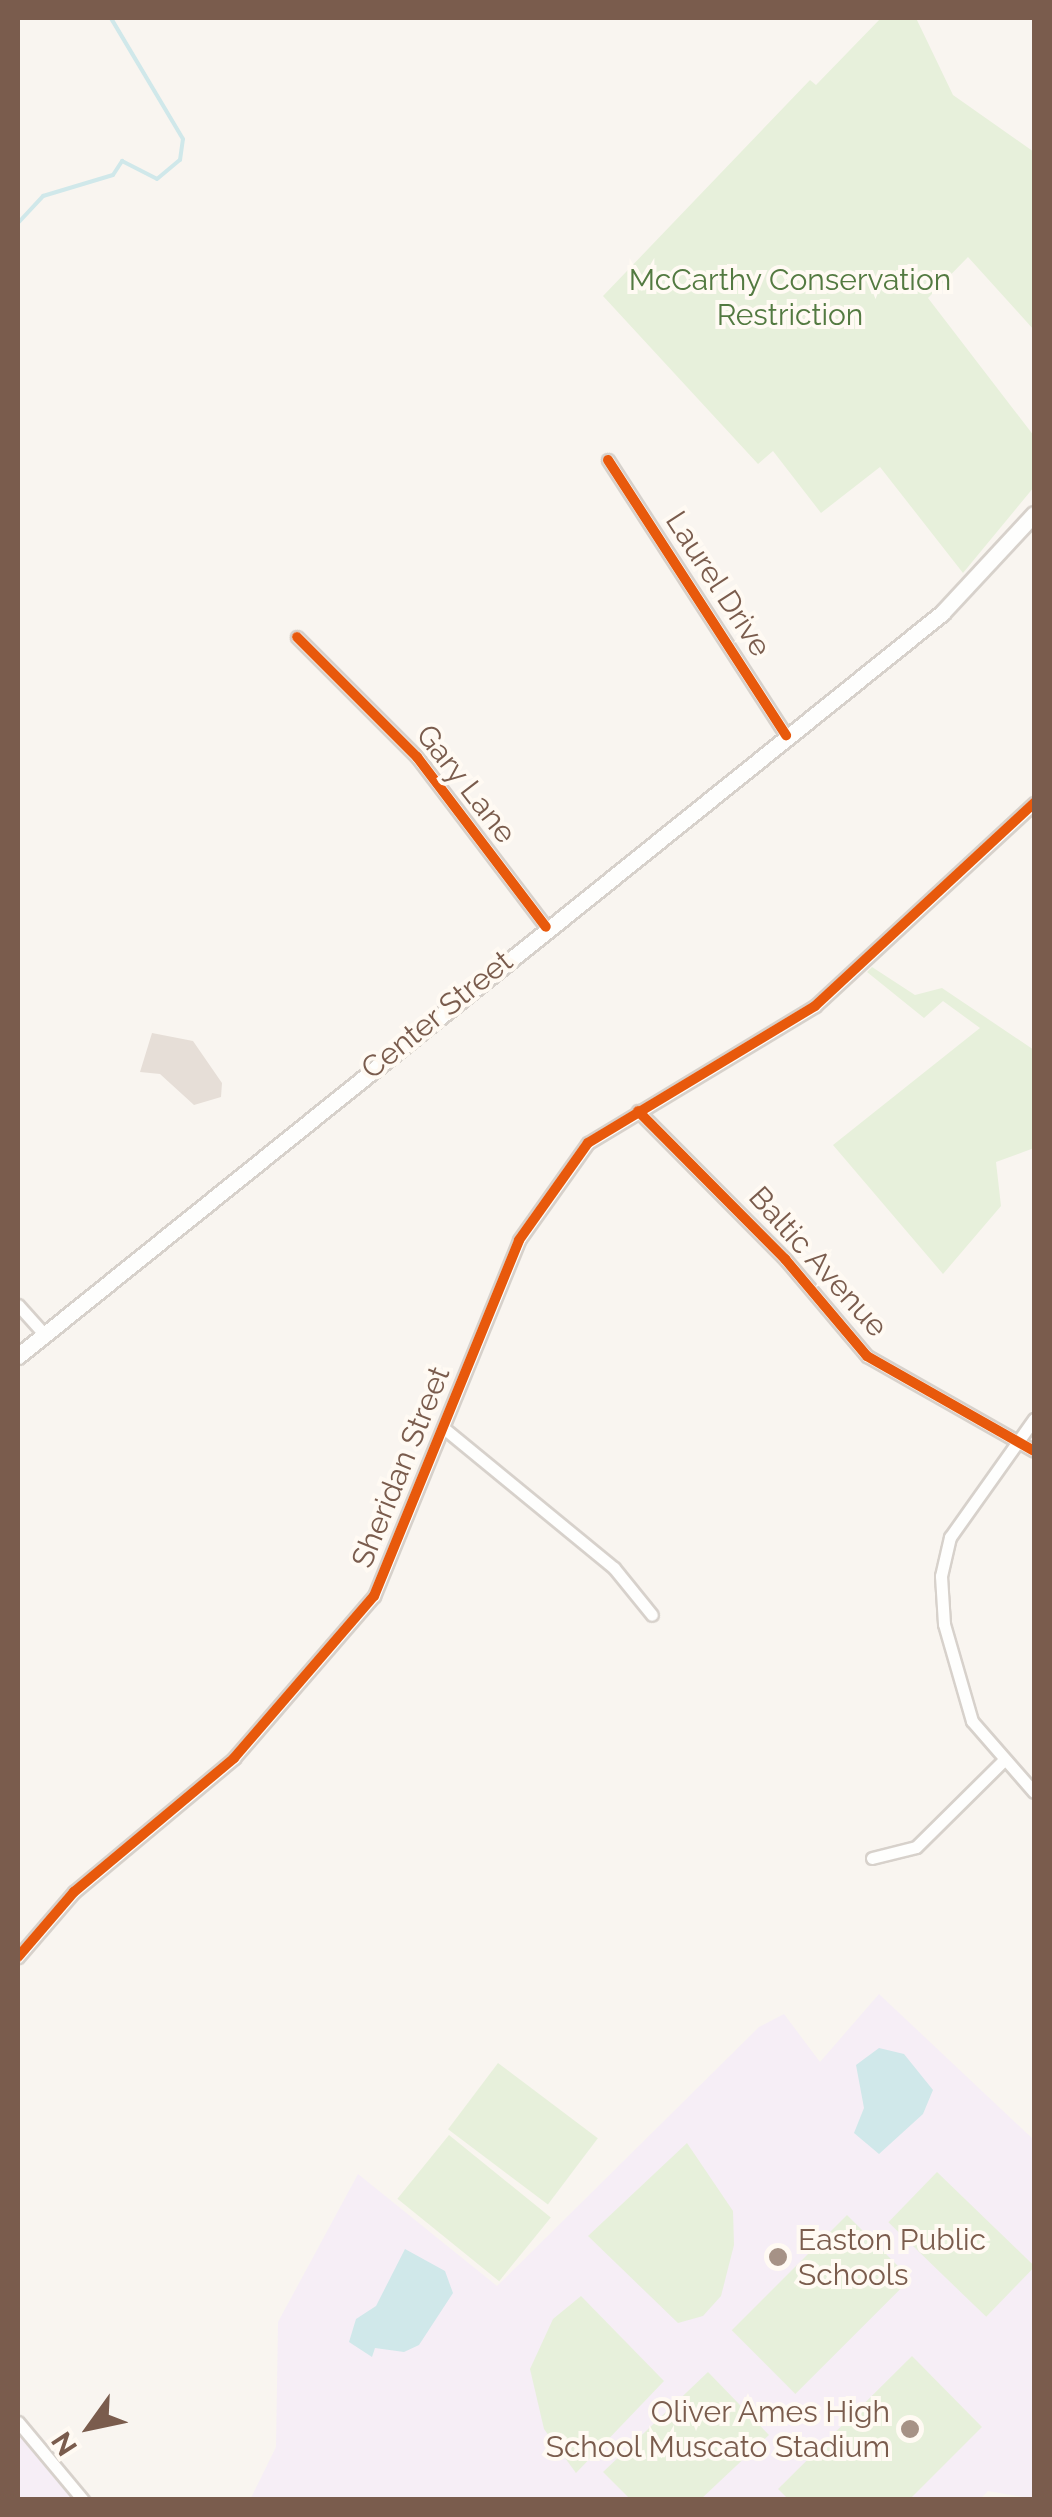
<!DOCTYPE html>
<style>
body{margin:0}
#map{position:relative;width:1052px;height:2517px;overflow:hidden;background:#f9f5f0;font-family:Raleway,sans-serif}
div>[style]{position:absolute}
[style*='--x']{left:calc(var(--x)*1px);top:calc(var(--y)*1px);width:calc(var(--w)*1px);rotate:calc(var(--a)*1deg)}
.education>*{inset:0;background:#f6eef6}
.green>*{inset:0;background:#e7f0db;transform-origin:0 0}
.water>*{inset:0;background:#d0e8ea}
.stream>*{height:4px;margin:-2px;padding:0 2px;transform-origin:2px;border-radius:2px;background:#d0e8ea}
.building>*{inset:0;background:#e6ded7}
.roads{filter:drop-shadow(2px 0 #d7d1cb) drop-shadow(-2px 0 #d7d1cb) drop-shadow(0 2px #d7d1cb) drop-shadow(0 -2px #d7d1cb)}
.street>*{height:11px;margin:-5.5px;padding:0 5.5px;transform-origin:5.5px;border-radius:5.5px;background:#fefefd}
.secondary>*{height:15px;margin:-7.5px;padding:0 7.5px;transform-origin:7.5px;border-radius:7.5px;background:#fefefd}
.cycleway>*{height:10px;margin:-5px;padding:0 5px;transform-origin:5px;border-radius:5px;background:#e8590c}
.dots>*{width:28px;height:28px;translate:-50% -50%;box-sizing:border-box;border:5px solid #fffaf3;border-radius:50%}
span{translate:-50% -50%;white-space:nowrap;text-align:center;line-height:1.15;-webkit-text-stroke:8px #fffaf3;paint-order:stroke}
.park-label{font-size:30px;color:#537a41}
.street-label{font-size:30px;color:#7a5c4d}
.poi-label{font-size:30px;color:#7a5c4d}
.left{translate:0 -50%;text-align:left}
.right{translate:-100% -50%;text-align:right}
.frame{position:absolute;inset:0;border:20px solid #7a5c4d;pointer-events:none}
.north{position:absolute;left:40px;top:2377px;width:100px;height:100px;-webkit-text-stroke:8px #fffaf3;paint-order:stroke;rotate:237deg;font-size:28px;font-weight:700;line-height:40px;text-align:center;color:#7a5c4d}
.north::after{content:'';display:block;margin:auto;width:35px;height:45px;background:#7a5c4d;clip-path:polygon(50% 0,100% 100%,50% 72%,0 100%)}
</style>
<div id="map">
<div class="education">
<div style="clip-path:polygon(879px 1994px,1034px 2140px,1034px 2499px,988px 2491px,979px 2500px,250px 2500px,276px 2447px,278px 2322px,358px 2174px,497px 2286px,759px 2027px,784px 2014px,820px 2062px)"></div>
<div style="clip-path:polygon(18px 2433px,74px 2499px,18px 2499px)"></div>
</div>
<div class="green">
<div style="clip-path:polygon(881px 18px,916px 18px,953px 95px,1034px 152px,1034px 330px,968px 257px,928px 298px,1034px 436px,1034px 487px,963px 573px,880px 467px,821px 513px,773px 451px,758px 464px,603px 296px,810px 80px,816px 85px)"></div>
<div style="clip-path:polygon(872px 967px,915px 995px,942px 988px,1034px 1050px,1034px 1148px,996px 1162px,1001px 1206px,943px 1274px,833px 1145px,980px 1028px,943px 1001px,924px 1018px,867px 972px)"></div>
<div style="left:498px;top:2063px;width:125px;height:83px;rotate:37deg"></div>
<div style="left:449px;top:2135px;width:131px;height:82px;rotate:39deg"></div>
<div style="clip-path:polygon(687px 2143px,733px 2211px,734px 2245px,721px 2296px,703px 2316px,678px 2323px,588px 2236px)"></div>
<div style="left:937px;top:2172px;width:136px;height:70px;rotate:44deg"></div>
<div style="left:847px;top:2215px;width:90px;height:163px;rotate:45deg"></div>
<div style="clip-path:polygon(581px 2296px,664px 2381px,576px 2473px,544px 2429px,530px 2369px,553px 2319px)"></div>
<div style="clip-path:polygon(912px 2356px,982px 2427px,910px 2499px,788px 2499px,778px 2489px)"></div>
<div style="clip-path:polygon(708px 2372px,769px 2435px,701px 2499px,630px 2499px,603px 2472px)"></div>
</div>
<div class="water">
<div style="clip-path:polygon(879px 2048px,904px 2054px,933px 2090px,923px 2114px,879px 2154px,854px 2133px,864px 2108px,856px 2065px)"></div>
<div style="clip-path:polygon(405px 2249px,445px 2271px,453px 2293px,419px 2345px,404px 2352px,375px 2348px,372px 2357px,349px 2342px,356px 2319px,376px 2306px)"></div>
</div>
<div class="stream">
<div style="--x:18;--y:223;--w:37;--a:-47"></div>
<div style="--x:43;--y:196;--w:73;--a:-16.7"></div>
<div style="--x:113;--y:175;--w:17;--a:-57"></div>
<div style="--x:122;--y:161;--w:39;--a:27"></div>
<div style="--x:157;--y:179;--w:30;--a:-40"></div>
<div style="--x:180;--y:160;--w:21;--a:-82"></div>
<div style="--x:183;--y:139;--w:141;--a:-120.8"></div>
</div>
<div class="building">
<div style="clip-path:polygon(152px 1033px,193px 1041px,222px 1083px,221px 1097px,194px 1105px,160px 1074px,140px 1072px)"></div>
</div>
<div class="roads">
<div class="street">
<div style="--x:608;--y:460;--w:328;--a:57.1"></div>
<div style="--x:297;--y:637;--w:170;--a:45"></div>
<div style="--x:417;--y:757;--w:213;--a:52.8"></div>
<div style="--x:638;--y:1111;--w:209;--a:45.2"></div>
<div style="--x:785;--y:1259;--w:127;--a:49.8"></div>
<div style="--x:867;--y:1356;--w:192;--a:29.6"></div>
<div style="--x:18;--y:1305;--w:39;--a:48"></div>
<div style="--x:1034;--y:1419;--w:145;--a:125.4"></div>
<div style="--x:950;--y:1537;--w:40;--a:103"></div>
<div style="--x:941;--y:1576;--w:48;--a:86.4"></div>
<div style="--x:944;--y:1624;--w:101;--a:73.9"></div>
<div style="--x:972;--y:1721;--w:94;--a:48.9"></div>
<div style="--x:446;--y:1430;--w:217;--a:39.4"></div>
<div style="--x:614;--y:1568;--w:60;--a:51"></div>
<div style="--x:872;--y:1858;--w:45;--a:-14"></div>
<div style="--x:916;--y:1847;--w:124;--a:-44.7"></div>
<div style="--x:18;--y:1957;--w:86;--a:-49.3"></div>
<div style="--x:74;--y:1892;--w:209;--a:-39.9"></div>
<div style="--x:234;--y:1758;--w:214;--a:-49.2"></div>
<div style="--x:374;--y:1596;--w:384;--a:-67.8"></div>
<div style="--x:519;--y:1240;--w:119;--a:-54.6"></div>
<div style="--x:588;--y:1143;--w:265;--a:-31.1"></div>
<div style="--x:815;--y:1006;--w:299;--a:-42.8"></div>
<div style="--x:18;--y:2422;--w:102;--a:50.2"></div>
</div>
<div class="secondary">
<div style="--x:18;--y:1356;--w:1186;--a:-38.8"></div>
<div style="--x:942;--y:613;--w:135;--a:-47.1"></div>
</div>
</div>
<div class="cycleway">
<div style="--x:608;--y:460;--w:328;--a:57.1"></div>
<div style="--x:297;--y:637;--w:170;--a:45"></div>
<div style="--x:417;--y:757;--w:213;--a:52.8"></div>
<div style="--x:638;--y:1111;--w:209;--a:45.2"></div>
<div style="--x:785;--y:1259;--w:127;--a:49.8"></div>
<div style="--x:867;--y:1356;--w:192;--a:29.6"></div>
<div style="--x:18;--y:1957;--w:86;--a:-49.3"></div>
<div style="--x:74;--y:1892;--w:209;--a:-39.9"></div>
<div style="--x:234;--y:1758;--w:214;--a:-49.2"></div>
<div style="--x:374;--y:1596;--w:384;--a:-67.8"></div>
<div style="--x:519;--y:1240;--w:119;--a:-54.6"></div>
<div style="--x:588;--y:1143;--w:265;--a:-31.1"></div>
<div style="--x:815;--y:1006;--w:299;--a:-42.8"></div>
</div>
<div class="dots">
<div style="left:778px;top:2257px;background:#a69286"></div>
<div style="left:910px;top:2429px;background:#a69286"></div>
</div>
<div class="park-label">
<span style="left:790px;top:297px">McCarthy Conservation<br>Restriction</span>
</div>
<div class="street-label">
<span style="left:718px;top:584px;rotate:57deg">Laurel Drive</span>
<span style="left:466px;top:784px;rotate:52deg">Gary Lane</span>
<span style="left:437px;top:1015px;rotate:-39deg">Center Street</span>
<span style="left:818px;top:1262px;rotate:48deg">Baltic Avenue</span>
<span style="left:401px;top:1467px;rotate:-68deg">Sheridan Street</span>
</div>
<div class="poi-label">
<span class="left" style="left:798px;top:2257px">Easton Public<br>Schools</span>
<span class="right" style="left:890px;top:2429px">Oliver Ames High<br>School Muscato Stadium</span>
</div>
<div class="frame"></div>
<div class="north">N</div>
</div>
